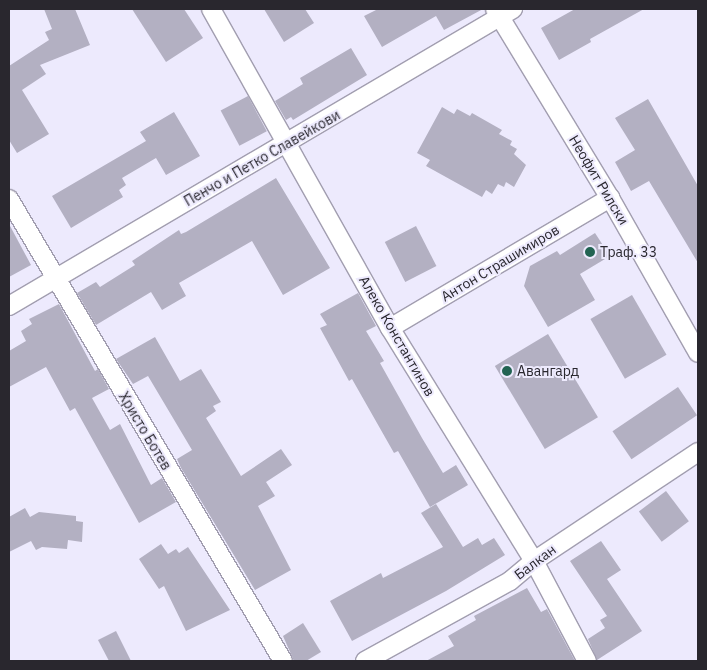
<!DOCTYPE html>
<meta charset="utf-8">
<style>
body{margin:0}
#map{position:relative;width:707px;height:670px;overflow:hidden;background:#edeafd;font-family:"IBM Plex Sans",sans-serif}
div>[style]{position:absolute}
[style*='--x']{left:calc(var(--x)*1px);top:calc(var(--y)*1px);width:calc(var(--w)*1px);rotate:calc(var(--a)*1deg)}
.building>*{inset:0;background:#b3b0c2;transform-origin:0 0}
.roads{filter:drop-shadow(1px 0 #a29eb0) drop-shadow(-1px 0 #a29eb0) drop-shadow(0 1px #a29eb0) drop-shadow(0 -1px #a29eb0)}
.street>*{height:18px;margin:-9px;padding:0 9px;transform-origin:9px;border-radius:9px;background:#fff}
.dots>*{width:14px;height:14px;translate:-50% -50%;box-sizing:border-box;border:2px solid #edeafd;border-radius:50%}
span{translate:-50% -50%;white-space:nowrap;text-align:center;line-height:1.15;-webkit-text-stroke:4px #edeafd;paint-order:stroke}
.street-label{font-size:14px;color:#29272e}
.poi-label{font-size:14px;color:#29272e}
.left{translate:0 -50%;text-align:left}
.frame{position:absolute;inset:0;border:10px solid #29272e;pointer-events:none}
</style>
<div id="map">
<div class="building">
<div style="clip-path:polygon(44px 9px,75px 9px,90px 45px,40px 65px,46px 74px,22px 90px,49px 134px,17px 153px,9px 140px,9px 66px,49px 40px,45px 32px,52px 29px)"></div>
<div style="clip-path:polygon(132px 9px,184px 9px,203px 38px,166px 62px)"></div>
<div style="clip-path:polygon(264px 9px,305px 9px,314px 23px,284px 42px)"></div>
<div style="clip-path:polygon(378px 9px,483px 9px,444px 30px,436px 16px,382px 47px,364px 16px)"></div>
<div style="clip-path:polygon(575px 9px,644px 9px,590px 39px,591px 42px,559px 60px,541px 28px)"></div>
<div style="clip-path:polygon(351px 48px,367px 75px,293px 120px,291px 117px,286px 120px,275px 101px,303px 84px,300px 78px)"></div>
<div style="left:248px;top:96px;width:40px;height:31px;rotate:62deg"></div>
<div style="clip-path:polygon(648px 99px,698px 186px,698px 263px,649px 181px,631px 191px,615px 162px,635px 150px,615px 118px)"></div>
<div style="clip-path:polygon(442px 107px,454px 114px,457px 109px,470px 116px,472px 113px,502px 130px,499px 134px,512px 141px,510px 145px,517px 149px,514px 154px,526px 165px,514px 187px,506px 182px,504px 187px,498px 184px,492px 194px,486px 190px,482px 197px,426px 166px,430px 160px,417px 153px)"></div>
<div style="clip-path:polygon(174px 112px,200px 156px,166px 175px,156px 158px,122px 178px,126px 185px,119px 190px,123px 197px,71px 228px,52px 196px,146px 141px,140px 132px)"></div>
<div style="clip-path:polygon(276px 178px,330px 268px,283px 295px,252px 241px,179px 283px,186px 296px,162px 310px,151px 292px,96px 325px,77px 293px,96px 282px,100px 287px,135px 265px,132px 261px,179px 230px,181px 234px,186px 232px)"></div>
<div style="clip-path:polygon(9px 224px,31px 265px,9px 277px)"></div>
<div style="left:416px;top:226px;width:45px;height:35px;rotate:63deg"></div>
<div style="clip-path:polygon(595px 233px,610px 256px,580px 274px,595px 300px,548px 327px,524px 286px,530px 266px,557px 251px,560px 255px)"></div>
<div style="clip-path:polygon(358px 293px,376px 326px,366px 331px,384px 361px,380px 363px,422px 438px,443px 473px,456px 465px,468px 485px,430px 507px,398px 451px,394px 453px,352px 379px,349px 381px,320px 328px,327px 325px,320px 314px)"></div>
<div style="left:632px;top:295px;width:69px;height:48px;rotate:60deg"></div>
<div style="clip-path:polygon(59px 304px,95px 371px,98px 369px,109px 389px,92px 398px,110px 430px,120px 424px,151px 485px,162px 478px,176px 502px,139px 523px,75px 408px,70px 411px,46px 367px,9px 387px,9px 351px,26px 341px,21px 331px,32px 324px,29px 319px)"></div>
<div style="left:548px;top:334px;width:97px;height:62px;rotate:59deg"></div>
<div style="clip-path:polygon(155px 337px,180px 381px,201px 369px,221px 402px,213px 406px,216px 411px,206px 418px,241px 476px,281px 449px,292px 465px,266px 482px,275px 496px,258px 506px,291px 570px,255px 590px,181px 468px,177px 459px,192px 450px,148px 376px,133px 384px,116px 359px)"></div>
<div style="left:678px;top:387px;width:34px;height:79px;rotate:56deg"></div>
<div style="left:666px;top:491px;width:38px;height:34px;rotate:53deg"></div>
<div style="clip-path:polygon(436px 504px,463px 547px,478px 538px,482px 545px,494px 538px,505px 555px,446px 591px,352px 641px,330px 601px,381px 573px,383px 578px,443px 547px,421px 513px)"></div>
<div style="clip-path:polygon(25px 508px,30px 517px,39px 512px,76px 516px,76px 521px,83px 522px,82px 542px,68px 540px,67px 549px,42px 547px,36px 550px,31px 541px,9px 552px,9px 517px)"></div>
<div style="clip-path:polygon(601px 541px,621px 570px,607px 579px,642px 631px,597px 660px,588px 639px,605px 628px,600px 620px,607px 616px,570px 561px)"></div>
<div style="clip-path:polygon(161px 544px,168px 554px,176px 549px,179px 553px,188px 547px,230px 610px,186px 631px,164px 586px,159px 589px,139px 559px)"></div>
<div style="clip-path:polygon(527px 588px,541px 612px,547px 609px,575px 661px,426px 661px,454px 646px,448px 636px,476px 620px,474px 616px)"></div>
<div style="clip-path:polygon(303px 623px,321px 652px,306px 661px,294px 661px,283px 636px)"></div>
<div style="clip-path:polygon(116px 631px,131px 661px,109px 661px,98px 640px)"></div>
</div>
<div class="roads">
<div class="street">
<div style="--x:211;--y:9;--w:366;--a:60.7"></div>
<div style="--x:390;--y:328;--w:274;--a:58.3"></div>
<div style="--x:534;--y:561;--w:113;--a:62.1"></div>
<div style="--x:495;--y:9;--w:221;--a:58.7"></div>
<div style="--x:610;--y:198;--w:178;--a:60.4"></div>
<div style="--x:9;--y:199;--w:537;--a:59.33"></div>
<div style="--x:9;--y:306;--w:585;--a:-30.51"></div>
<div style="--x:390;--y:328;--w:256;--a:-30.6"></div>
<div style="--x:365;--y:661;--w:166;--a:-28.9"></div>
<div style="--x:510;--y:581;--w:31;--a:-40"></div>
<div style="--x:534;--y:561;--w:197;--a:-33.6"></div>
</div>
</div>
<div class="dots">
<div style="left:590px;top:252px;background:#226352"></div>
<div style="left:507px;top:371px;background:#226352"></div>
</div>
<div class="street-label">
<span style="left:262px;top:158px;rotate:-30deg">Пенчо и Петко Славейкови</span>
<span style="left:599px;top:180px;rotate:59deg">Неофит Рилски</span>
<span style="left:500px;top:263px;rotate:-31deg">Антон Страшимиров</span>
<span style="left:397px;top:336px;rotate:60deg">Алеко Константинов</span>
<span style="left:145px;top:431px;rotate:59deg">Христо Ботев</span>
<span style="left:535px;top:562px;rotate:-37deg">Балкан</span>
</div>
<div class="poi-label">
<span class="left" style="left:600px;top:252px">Траф. 33</span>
<span class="left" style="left:517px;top:371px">Авангард</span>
</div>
<div class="frame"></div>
</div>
